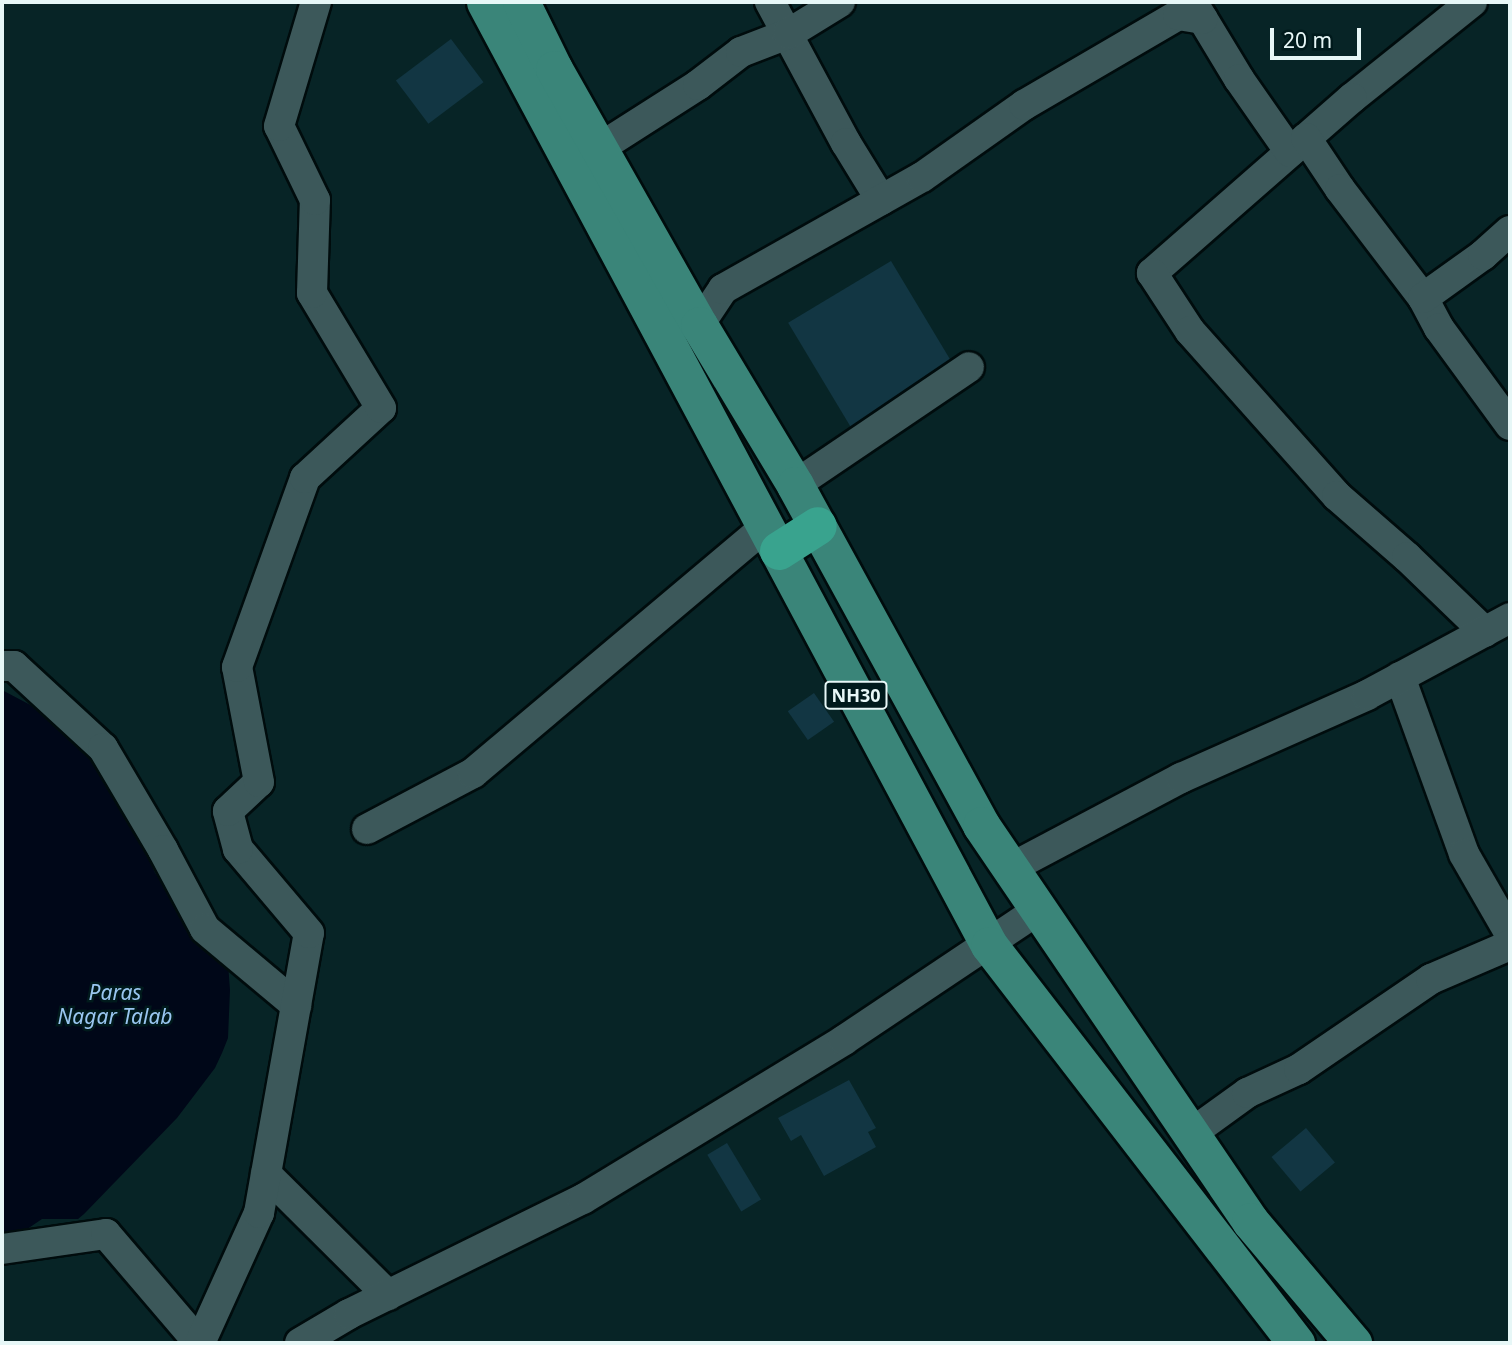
<!DOCTYPE html>
<style>
body{margin:0}
#map{position:relative;width:1512px;height:1345px;overflow:hidden;background:#072426;font-family:"Noto Sans",sans-serif}
div>[style]{position:absolute}
[style*='--x']{left:calc(var(--x)*1px);top:calc(var(--y)*1px);width:calc(var(--w)*1px);rotate:calc(var(--a)*1deg)}
.water>*{inset:0;background:#000718}
.building>*{inset:0;background:#123643;transform-origin:0 0}
.roads{filter:drop-shadow(2px 0 #000c0d) drop-shadow(-2px 0 #000c0d) drop-shadow(0 2px #000c0d) drop-shadow(0 -2px #000c0d)}
.minor>*{height:30px;margin:-15px;padding:0 15px;transform-origin:15px;border-radius:15px;background:#3c585a}
.major>*{height:37px;margin:-18.5px;padding:0 18.5px;transform-origin:18.5px;border-radius:18.5px;background:#3a8579}
.highway>*{height:38px;margin:-19px;padding:0 19px;transform-origin:19px;border-radius:19px;background:#39a38e}
span{translate:-50% -50%;white-space:nowrap;text-align:center;line-height:1.15;-webkit-text-stroke:5px #001a1c;paint-order:stroke}
.shield-label span{padding:2px 5px;background:#001a1c;border:2px solid;border-radius:5px;-webkit-text-stroke-width:0}
.shield-label{font-size:18px;color:#e7f7f7;font-weight:700}
.water-label{font-size:21px;color:#99c6f0;font-style:italic}
.frame{position:absolute;inset:0;border:4px solid #e7f7f7;pointer-events:none}
.scale{position:absolute;left:1270px;top:28px;width:91px;height:32px;box-sizing:border-box;border:4px solid #e7f7f7;border-top:0;padding-left:9px;font-size:21px;line-height:24px;white-space:nowrap;color:#e7f7f7;-webkit-text-stroke:5px #001a1c;paint-order:stroke}
</style>
<div id="map">
<div class="water">
<div style="clip-path:polygon(2px 690px,74px 728px,139px 834px,155px 873px,228px 963px,230px 990px,228px 1038px,222px 1053px,215px 1068px,177px 1118px,84px 1214px,78px 1219px,42px 1219px,2px 1246px)"></div>
</div>
<div class="building">
<div style="left:451px;top:39px;width:54px;height:69px;rotate:53deg"></div>
<div style="left:891px;top:261px;width:123px;height:120px;rotate:59deg"></div>
<div style="left:814px;top:693px;width:35px;height:32px;rotate:55deg"></div>
<div style="clip-path:polygon(849px 1080px,876px 1128px,868px 1132px,876px 1147px,824px 1176px,801px 1135px,791px 1141px,778px 1118px)"></div>
<div style="left:1306px;top:1128px;width:45px;height:45px;rotate:50deg"></div>
<div style="left:727px;top:1143px;width:66px;height:23px;rotate:59deg"></div>
</div>
<div class="roads">
<div class="minor">
<div style="--x:770;--y:2;--w:160;--a:61.7"></div>
<div style="--x:846;--y:143;--w:67;--a:58.4"></div>
<div style="--x:1472;--y:2;--w:154;--a:141.3"></div>
<div style="--x:1352;--y:98;--w:266;--a:138.8"></div>
<div style="--x:1152;--y:273;--w:69;--a:56.8"></div>
<div style="--x:1190;--y:331;--w:221;--a:48.3"></div>
<div style="--x:1337;--y:496;--w:93;--a:41.1"></div>
<div style="--x:1407;--y:557;--w:108;--a:43.9"></div>
<div style="--x:1193;--y:3;--w:89;--a:58.8"></div>
<div style="--x:1239;--y:79;--w:89;--a:55.1"></div>
<div style="--x:1306;--y:138;--w:61;--a:56.3"></div>
<div style="--x:1340;--y:189;--w:137;--a:52.7"></div>
<div style="--x:1423;--y:298;--w:34;--a:62"></div>
<div style="--x:1439;--y:328;--w:120;--a:53.8"></div>
<div style="--x:601;--y:147;--w:115;--a:-32.6"></div>
<div style="--x:698;--y:85;--w:54;--a:-37.5"></div>
<div style="--x:741;--y:52;--w:50;--a:-21"></div>
<div style="--x:788;--y:34;--w:61;--a:-31.6"></div>
<div style="--x:1423;--y:298;--w:74;--a:-35.6"></div>
<div style="--x:1483;--y:255;--w:36;--a:-42"></div>
<div style="--x:699;--y:325;--w:43;--a:-56.3"></div>
<div style="--x:723;--y:289;--w:228;--a:-29.4"></div>
<div style="--x:922;--y:177;--w:125;--a:-35.2"></div>
<div style="--x:1024;--y:105;--w:178;--a:-30.3"></div>
<div style="--x:1178;--y:15;--w:25;--a:9"></div>
<div style="--x:795;--y:485;--w:210;--a:-34.1"></div>
<div style="--x:2;--y:666;--w:12;--a:0"></div>
<div style="--x:14;--y:666;--w:121;--a:42.7"></div>
<div style="--x:103;--y:748;--w:118;--a:59.5"></div>
<div style="--x:163;--y:850;--w:89;--a:62"></div>
<div style="--x:205;--y:929;--w:119;--a:39.9"></div>
<div style="--x:1400;--y:677;--w:188;--a:70.1"></div>
<div style="--x:1464;--y:854;--w:92;--a:60.1"></div>
<div style="--x:367;--y:829;--w:120;--a:-27.8"></div>
<div style="--x:473;--y:773;--w:383;--a:-40.1"></div>
<div style="--x:1009;--y:869;--w:195;--a:-27.9"></div>
<div style="--x:1181;--y:778;--w:204;--a:-24"></div>
<div style="--x:1367;--y:695;--w:162;--a:-28.3"></div>
<div style="--x:1189;--y:1135;--w:72;--a:-35.9"></div>
<div style="--x:1247;--y:1093;--w:57;--a:-24.8"></div>
<div style="--x:1299;--y:1069;--w:160;--a:-34.3"></div>
<div style="--x:1431;--y:979;--w:86;--a:-23.3"></div>
<div style="--x:266;--y:1174;--w:172;--a:44.8"></div>
<div style="--x:2;--y:1249;--w:105;--a:-8.2"></div>
<div style="--x:106;--y:1234;--w:143;--a:49.5"></div>
<div style="--x:200;--y:1343;--w:143;--a:-65.6"></div>
<div style="--x:259;--y:1213;--w:284;--a:-79.9"></div>
<div style="--x:309;--y:933;--w:110;--a:-130.2"></div>
<div style="--x:238;--y:849;--w:39;--a:-105"></div>
<div style="--x:228;--y:811;--w:42;--a:-43.1"></div>
<div style="--x:259;--y:782;--w:117;--a:-100.8"></div>
<div style="--x:237;--y:667;--w:201;--a:-70.2"></div>
<div style="--x:305;--y:478;--w:103;--a:-42.6"></div>
<div style="--x:381;--y:408;--w:134;--a:-121"></div>
<div style="--x:312;--y:293;--w:93;--a:-88.2"></div>
<div style="--x:315;--y:200;--w:82;--a:-115.9"></div>
<div style="--x:279;--y:126;--w:129;--a:-73.4"></div>
<div style="--x:300;--y:1343;--w:57;--a:-30.6"></div>
<div style="--x:349;--y:1314;--w:261;--a:-26.2"></div>
<div style="--x:583;--y:1199;--w:306;--a:-31.3"></div>
<div style="--x:844;--y:1040;--w:232;--a:-33.8"></div>
</div>
<div class="major">
<div style="--x:485;--y:2;--w:1069;--a:61.88"></div>
<div style="--x:989;--y:945;--w:503;--a:52.35"></div>
<div style="--x:521;--y:2;--w:75;--a:63.8"></div>
<div style="--x:554;--y:69;--w:294;--a:60.5"></div>
<div style="--x:699;--y:325;--w:187;--a:59"></div>
<div style="--x:795;--y:485;--w:388;--a:61.3"></div>
<div style="--x:981;--y:825;--w:479;--a:55.8"></div>
<div style="--x:1250;--y:1221;--w:160;--a:49.8"></div>
</div>
<div class="highway">
<div style="--x:779;--y:551;--w:46;--a:-32.7"></div>
</div>
</div>
<div class="shield-label">
<span style="left:856px;top:695px">NH30</span>
</div>
<div class="water-label">
<span style="left:115px;top:1004px">Paras<br>Nagar Talab</span>
</div>
<div class="frame"></div>
<div class="scale">20 m</div>
</div>
